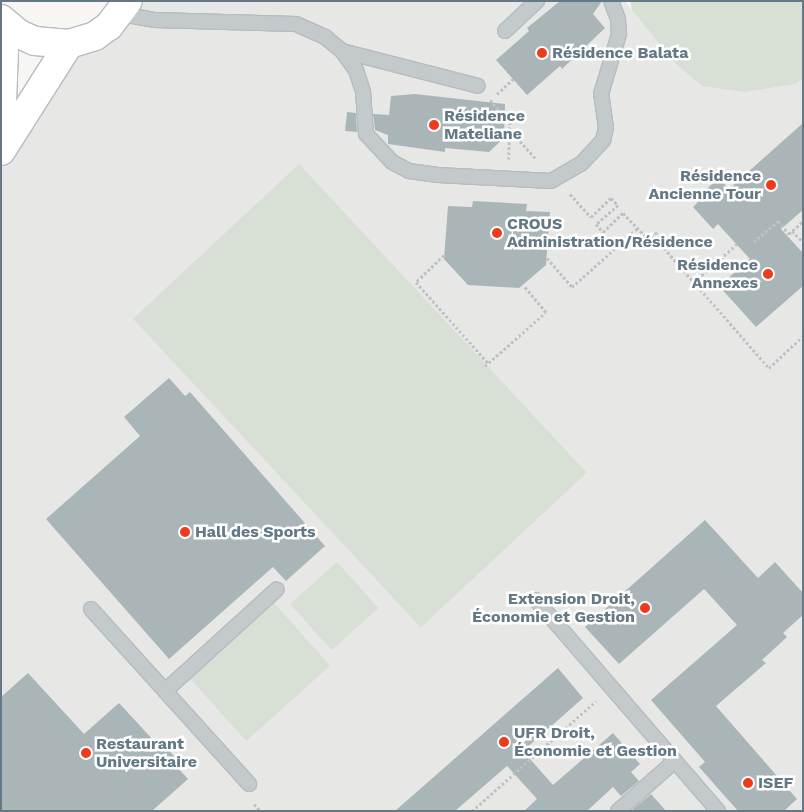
<!DOCTYPE html>
<meta charset="utf-8">
<style>
body{margin:0}
#map{position:relative;width:804px;height:812px;overflow:hidden;background:#f7f6f3;font-family:"Work Sans",sans-serif}
div>[style]{position:absolute}
[style*='--x']{left:calc(var(--x)*1px);top:calc(var(--y)*1px);width:calc(var(--w)*1px);rotate:calc(var(--a)*1deg)}
.built>*{inset:0;background:#e7e8e6}
.green>*{inset:0;background:#d8dfd4;transform-origin:0 0}
.building>*{inset:0;background:#aab5b8}
.path>*{height:3px;margin-top:-1.5px;transform-origin:0;background:repeating-linear-gradient(90deg,#bfc2c4 0 2.5px,transparent 0 5px)}
.roads{filter:drop-shadow(1px 0 #b6bcc0) drop-shadow(-1px 0 #b6bcc0) drop-shadow(0 1px #b6bcc0) drop-shadow(0 -1px #b6bcc0)}
.service>*{height:14px;margin:-7px;padding:0 7px;transform-origin:7px;border-radius:7px;background:#c4c9cb}
.secondary>*{height:28px;margin:-14px;padding:0 14px;transform-origin:14px;border-radius:14px;background:#fff}
.dots>*{width:14px;height:14px;translate:-50% -50%;box-sizing:border-box;border:2px solid #fff;border-radius:50%}
span{translate:-50% -50%;white-space:nowrap;text-align:center;line-height:1.15;-webkit-text-stroke:5px #fff;paint-order:stroke}
.poi-label{font-size:16px;color:#637a86;font-weight:700}
.left{translate:0 -50%;text-align:left}
.right{translate:-100% -50%;text-align:right}
.frame{position:absolute;inset:0;border:2px solid #637a86;pointer-events:none}
</style>
<div id="map">
<div class="built">
<div style="clip-path:polygon(128px 1px,625px 1px,676px 64px,795px 84px,803px 78px,803px 811px,1px 811px,1px 151px,69px 44px)"></div>
</div>
<div class="green">
<div style="clip-path:polygon(630px 1px,803px 1px,803px 78px,795px 84px,745px 92px,702px 86px,676px 64px,632px 10px)"></div>
<div style="left:299px;top:164px;width:422px;height:227px;rotate:47deg"></div>
<div style="left:337px;top:562px;width:62px;height:63px;rotate:48deg"></div>
<div style="left:274px;top:603px;width:84px;height:113px;rotate:48deg"></div>
</div>
<div class="building">
<div style="clip-path:polygon(560px 1px,602px 1px,593px 14px,605px 28px,562px 69px,560px 66px,527px 95px,496px 60px,529px 31px,527px 28px)"></div>
<div style="clip-path:polygon(415px 94px,505px 104px,504px 138px,489px 152px,445px 148px,445px 152px,388px 144px,388px 135px,375px 130px,373px 114px,389px 115px,391px 96px)"></div>
<div style="clip-path:polygon(347px 112px,356px 113px,357px 132px,345px 131px)"></div>
<div style="clip-path:polygon(803px 123px,803px 210px,781px 229px,803px 253px,803px 286px,756px 327px,719px 286px,750px 259px,718px 224px,713px 229px,693px 207px,698px 202px,695px 199px,719px 178px,729px 189px)"></div>
<div style="clip-path:polygon(473px 201px,527px 204px,526px 211px,550px 212px,546px 265px,519px 288px,468px 285px,444px 259px,448px 206px,472px 207px)"></div>
<div style="clip-path:polygon(169px 378px,185px 396px,190px 392px,325px 546px,286px 581px,273px 567px,169px 659px,46px 519px,140px 436px,124px 417px)"></div>
<div style="clip-path:polygon(705px 520px,758px 578px,775px 562px,803px 593px,803px 615px,783px 633px,787px 637px,762px 660px,766px 663px,716px 706px,797px 799px,784px 811px,738px 811px,699px 767px,705px 762px,651px 700px,737px 625px,704px 589px,619px 664px,585px 627px)"></div>
<div style="clip-path:polygon(558px 668px,583px 698px,523px 751px,553px 785px,613px 733px,640px 764px,631px 772px,639px 781px,621px 796px,613px 787px,587px 811px,524px 811px,537px 799px,507px 766px,455px 811px,395px 811px)"></div>
<div style="clip-path:polygon(28px 673px,84px 734px,119px 703px,155px 742px,158px 738px,182px 765px,178px 768px,188px 779px,152px 811px,1px 811px,1px 697px)"></div>
<div style="clip-path:polygon(651px 794px,666px 811px,634px 811px,633px 809px)"></div>
</div>
<div class="path">
<div style="--x:497;--y:94;--w:22;--a:-43"></div>
<div style="--x:490;--y:100;--w:30;--a:48"></div>
<div style="--x:510;--y:122;--w:37;--a:92"></div>
<div style="--x:504;--y:130;--w:6;--a:0"></div>
<div style="--x:510;--y:130;--w:39;--a:48"></div>
<div style="--x:570;--y:194;--w:31;--a:48"></div>
<div style="--x:591;--y:217;--w:28;--a:-44"></div>
<div style="--x:611;--y:198;--w:10;--a:45"></div>
<div style="--x:618;--y:205;--w:29;--a:139"></div>
<div style="--x:596;--y:224;--w:11;--a:49"></div>
<div style="--x:603;--y:232;--w:28;--a:-44"></div>
<div style="--x:623;--y:213;--w:36;--a:46"></div>
<div style="--x:648;--y:239;--w:10;--a:-45"></div>
<div style="--x:655;--y:232;--w:18;--a:47"></div>
<div style="--x:667;--y:245;--w:4;--a:135"></div>
<div style="--x:664;--y:248;--w:159;--a:48.8"></div>
<div style="--x:769;--y:368;--w:47;--a:-43.3"></div>
<div style="--x:792;--y:231;--w:16;--a:45"></div>
<div style="--x:754;--y:242;--w:32;--a:-41"></div>
<div style="--x:778;--y:221;--w:17;--a:50"></div>
<div style="--x:789;--y:234;--w:19;--a:-43"></div>
<div style="--x:444;--y:255;--w:39;--a:136"></div>
<div style="--x:416;--y:282;--w:108;--a:48.4"></div>
<div style="--x:547;--y:258;--w:38;--a:49"></div>
<div style="--x:572;--y:287;--w:89;--a:-41.8"></div>
<div style="--x:694;--y:282;--w:57;--a:-41.5"></div>
<div style="--x:485;--y:366;--w:81;--a:-41.5"></div>
<div style="--x:546;--y:312;--w:35;--a:-130"></div>
<div style="--x:254;--y:804;--w:9;--a:49"></div>
<div style="--x:472;--y:811;--w:166;--a:-41.6"></div>
</div>
<div class="roads">
<div class="service">
<div style="--x:121;--y:14;--w:35;--a:10"></div>
<div style="--x:155;--y:20;--w:141;--a:1.6"></div>
<div style="--x:296;--y:24;--w:32;--a:24"></div>
<div style="--x:325;--y:37;--w:22;--a:39"></div>
<div style="--x:342;--y:51;--w:140;--a:14.4"></div>
<div style="--x:505;--y:31;--w:44;--a:-43.2"></div>
<div style="--x:342;--y:51;--w:24;--a:54"></div>
<div style="--x:356;--y:70;--w:22;--a:72"></div>
<div style="--x:363;--y:91;--w:43;--a:86"></div>
<div style="--x:366;--y:134;--w:38;--a:47"></div>
<div style="--x:392;--y:162;--w:19;--a:28"></div>
<div style="--x:409;--y:171;--w:29;--a:8"></div>
<div style="--x:438;--y:175;--w:113;--a:3"></div>
<div style="--x:551;--y:181;--w:34;--a:-30"></div>
<div style="--x:581;--y:164;--w:33;--a:-47"></div>
<div style="--x:603;--y:140;--w:12;--a:-76"></div>
<div style="--x:606;--y:128;--w:34;--a:-98"></div>
<div style="--x:601;--y:94;--w:63;--a:-73.3"></div>
<div style="--x:619;--y:34;--w:15;--a:-94"></div>
<div style="--x:618;--y:19;--w:19;--a:-111"></div>
<div style="--x:536;--y:600;--w:279;--a:49.2"></div>
<div style="--x:91;--y:609;--w:236;--a:47.9"></div>
<div style="--x:165;--y:691;--w:151;--a:-42.3"></div>
<div style="--x:618;--y:811;--w:76;--a:-41.3"></div>
</div>
<div class="secondary">
<div style="--x:1;--y:19;--w:23;--a:40"></div>
<div style="--x:19;--y:34;--w:17;--a:24"></div>
<div style="--x:35;--y:41;--w:34;--a:5"></div>
<div style="--x:69;--y:44;--w:27;--a:-17"></div>
<div style="--x:95;--y:36;--w:17;--a:-36"></div>
<div style="--x:109;--y:26;--w:31;--a:-53"></div>
<div style="--x:1;--y:129;--w:106;--a:-87.8"></div>
<div style="--x:1;--y:151;--w:127;--a:-57.6"></div>
</div>
</div>
<div class="dots">
<div style="left:542px;top:53px;background:#ee3b1b"></div>
<div style="left:434px;top:125px;background:#ee3b1b"></div>
<div style="left:771px;top:185px;background:#ee3b1b"></div>
<div style="left:497px;top:233px;background:#ee3b1b"></div>
<div style="left:768px;top:274px;background:#ee3b1b"></div>
<div style="left:185px;top:532px;background:#ee3b1b"></div>
<div style="left:645px;top:608px;background:#ee3b1b"></div>
<div style="left:504px;top:742px;background:#ee3b1b"></div>
<div style="left:86px;top:753px;background:#ee3b1b"></div>
<div style="left:748px;top:783px;background:#ee3b1b"></div>
</div>
<div class="poi-label">
<span class="left" style="left:552px;top:53px">Résidence Balata</span>
<span class="left" style="left:444px;top:125px">Résidence<br>Mateliane</span>
<span class="right" style="left:761px;top:185px">Résidence<br>Ancienne Tour</span>
<span class="left" style="left:507px;top:233px">CROUS<br>Administration/Résidence</span>
<span class="right" style="left:758px;top:274px">Résidence<br>Annexes</span>
<span class="left" style="left:195px;top:532px">Hall des Sports</span>
<span class="right" style="left:635px;top:608px">Extension Droit,<br>Économie et Gestion</span>
<span class="left" style="left:514px;top:742px">UFR Droit,<br>Économie et Gestion</span>
<span class="left" style="left:96px;top:753px">Restaurant<br>Universitaire</span>
<span class="left" style="left:758px;top:783px">ISEF</span>
</div>
<div class="frame"></div>
</div>
